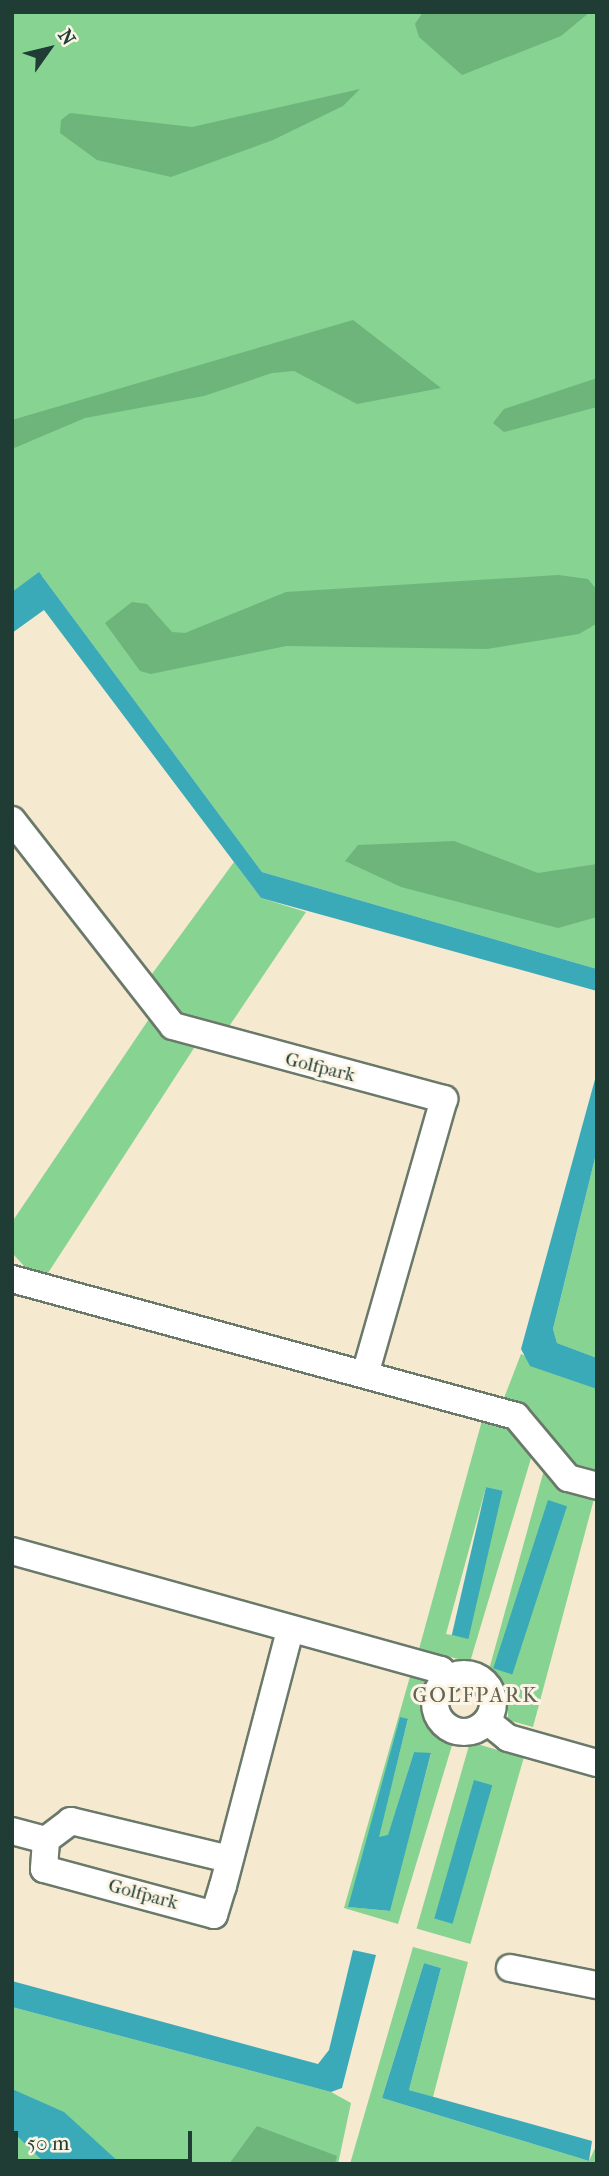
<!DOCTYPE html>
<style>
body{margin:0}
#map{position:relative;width:609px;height:2176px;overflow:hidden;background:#f5e9cf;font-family:"IM FELL French Canon",serif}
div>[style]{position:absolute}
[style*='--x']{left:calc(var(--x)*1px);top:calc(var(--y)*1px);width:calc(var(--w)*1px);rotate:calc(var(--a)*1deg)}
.green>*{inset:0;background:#87d391;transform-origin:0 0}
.forest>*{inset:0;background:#6db57b}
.water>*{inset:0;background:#3aaab8;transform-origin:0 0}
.roads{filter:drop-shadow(2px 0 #6a796a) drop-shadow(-2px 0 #6a796a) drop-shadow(0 2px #6a796a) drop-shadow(0 -2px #6a796a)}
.minor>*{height:26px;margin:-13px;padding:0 13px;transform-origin:13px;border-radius:13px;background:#fff}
.minor>.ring{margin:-13px;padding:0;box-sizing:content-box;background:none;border:26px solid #fff;border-radius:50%}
span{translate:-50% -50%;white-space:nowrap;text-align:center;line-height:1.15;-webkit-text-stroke:6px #fcf5e5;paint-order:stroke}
.street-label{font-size:19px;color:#1f3d34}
.neighbourhood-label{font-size:21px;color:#626353;letter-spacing:2px}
.frame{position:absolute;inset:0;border:14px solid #1f3d34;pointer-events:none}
.north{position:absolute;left:14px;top:14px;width:70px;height:70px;-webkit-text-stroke:5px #fcf5e5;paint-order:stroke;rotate:56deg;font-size:19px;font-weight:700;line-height:28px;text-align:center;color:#1f3d34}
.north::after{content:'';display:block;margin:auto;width:24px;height:32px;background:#1f3d34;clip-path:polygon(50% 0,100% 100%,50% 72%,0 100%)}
.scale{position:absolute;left:14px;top:2131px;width:178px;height:32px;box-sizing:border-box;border:4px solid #1f3d34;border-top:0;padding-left:9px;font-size:21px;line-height:24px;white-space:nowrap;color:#1f3d34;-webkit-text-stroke:5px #fcf5e5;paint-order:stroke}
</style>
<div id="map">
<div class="green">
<div style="clip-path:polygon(12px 12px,597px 12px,597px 969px,262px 872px,42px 576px,12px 598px)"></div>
<div style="clip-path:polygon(234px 862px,261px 898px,306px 912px,228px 1028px,175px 1012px,149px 978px)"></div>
<div style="clip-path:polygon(151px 1016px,196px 1045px,48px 1273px,25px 1267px,12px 1253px,12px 1222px)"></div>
<div style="clip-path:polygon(597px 1150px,597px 1358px,557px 1343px,553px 1329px)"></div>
<div style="clip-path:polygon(521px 1354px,597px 1389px,597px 1476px,576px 1470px,523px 1404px,504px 1398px)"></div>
<div style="clip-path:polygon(evenodd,483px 1417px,514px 1430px,532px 1455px,470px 1662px,419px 1649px,483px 1417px,486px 1487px,502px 1491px,464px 1637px,446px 1634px,486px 1487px)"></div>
<div style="clip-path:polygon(544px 1470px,594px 1499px,533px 1727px,508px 1720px,508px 1693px,490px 1666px)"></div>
<div style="clip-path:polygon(evenodd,411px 1673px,431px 1678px,426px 1708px,434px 1727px,453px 1742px,398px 1924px,344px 1908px,411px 1673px,400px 1718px,408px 1720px,378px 1838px,388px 1836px,414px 1752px,431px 1754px,389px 1911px,349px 1907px,400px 1718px)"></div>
<div style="left:470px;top:1742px;width:56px;height:194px;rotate:16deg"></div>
<div style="clip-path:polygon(413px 1947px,468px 1962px,433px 2097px,409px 2090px,441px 1968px,424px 1963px,382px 2098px,589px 2161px,597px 2144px,597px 2164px,350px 2164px)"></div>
<div style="clip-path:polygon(12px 2007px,331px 2092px,351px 2103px,338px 2164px,12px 2164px)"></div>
</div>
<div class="forest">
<div style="clip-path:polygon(423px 12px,590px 12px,561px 36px,462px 75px,419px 37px,415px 24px)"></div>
<div style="clip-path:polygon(360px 89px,343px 106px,273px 140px,171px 177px,97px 160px,60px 133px,61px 120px,70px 113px,192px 127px)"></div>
<div style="clip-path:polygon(353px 320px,441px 388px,357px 404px,294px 371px,272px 373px,204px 396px,85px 418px,12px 449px,12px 420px)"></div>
<div style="clip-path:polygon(597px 378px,597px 407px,504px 432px,493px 423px,504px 409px)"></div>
<div style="clip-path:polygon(558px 575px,588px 579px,597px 590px,596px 624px,579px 634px,487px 649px,286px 646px,151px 674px,140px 671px,105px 623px,132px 602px,147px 604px,172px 632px,185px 633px,286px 592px)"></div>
<div style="clip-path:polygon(454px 841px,538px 873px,597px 864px,597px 917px,558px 928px,401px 887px,345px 861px,358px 845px)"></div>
<div style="clip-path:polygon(257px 2126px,337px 2156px,335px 2164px,229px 2164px)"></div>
</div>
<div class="water">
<div style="clip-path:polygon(39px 572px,262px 872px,597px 969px,597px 991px,261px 898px,44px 610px,12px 633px,12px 592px)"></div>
<div style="clip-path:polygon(597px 1072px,597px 1150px,553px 1329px,557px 1343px,597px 1358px,597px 1389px,530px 1366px,521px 1349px)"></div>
<div style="left:486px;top:1487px;width:17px;height:152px;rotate:13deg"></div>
<div style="left:548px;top:1500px;width:20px;height:177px;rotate:18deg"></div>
<div style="clip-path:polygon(400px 1717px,408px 1719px,379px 1837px,388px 1835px,414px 1752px,431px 1753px,390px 1911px,348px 1907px)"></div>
<div style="left:474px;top:1780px;width:19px;height:144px;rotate:16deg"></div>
<div style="clip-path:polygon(353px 1950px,376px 1955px,342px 2088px,331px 2092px,12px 2007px,12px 1981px,318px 2064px,329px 2050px)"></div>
<div style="clip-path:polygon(424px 1963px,441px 1968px,409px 2090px,592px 2141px,589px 2161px,382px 2098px)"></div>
<div style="clip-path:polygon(12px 2089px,64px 2112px,121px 2164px,46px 2164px,12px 2131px)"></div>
</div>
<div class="roads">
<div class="minor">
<div style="--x:12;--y:820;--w:261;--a:52"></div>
<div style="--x:173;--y:1026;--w:281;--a:15.1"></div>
<div style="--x:444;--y:1099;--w:286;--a:106"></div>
<div style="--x:12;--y:1279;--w:522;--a:15.21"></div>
<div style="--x:516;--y:1416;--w:81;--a:50"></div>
<div style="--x:568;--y:1478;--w:30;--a:15"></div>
<div style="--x:12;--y:1551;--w:445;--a:15.5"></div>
<div style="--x:441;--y:1670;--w:11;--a:56"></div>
<div class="ring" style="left:435px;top:1674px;width:32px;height:32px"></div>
<div style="--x:487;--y:1721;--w:27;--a:39"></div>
<div style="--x:508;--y:1738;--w:92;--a:15.7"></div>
<div style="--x:12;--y:1831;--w:35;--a:15"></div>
<div style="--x:229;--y:1859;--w:163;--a:-166.5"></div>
<div style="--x:71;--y:1821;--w:31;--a:143"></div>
<div style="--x:46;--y:1840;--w:29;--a:94"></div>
<div style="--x:44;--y:1869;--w:176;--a:15.1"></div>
<div style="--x:214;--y:1915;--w:30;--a:-73"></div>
<div style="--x:223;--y:1886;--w:264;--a:-75.3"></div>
<div style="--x:510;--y:1968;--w:89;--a:11.1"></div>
</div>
</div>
<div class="street-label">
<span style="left:320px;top:1068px;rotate:14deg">Golfpark</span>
<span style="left:143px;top:1895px;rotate:15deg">Golfpark</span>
</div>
<div class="neighbourhood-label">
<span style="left:476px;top:1695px">GOLFPARK</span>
</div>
<div class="frame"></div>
<div class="north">N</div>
<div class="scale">50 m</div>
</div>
